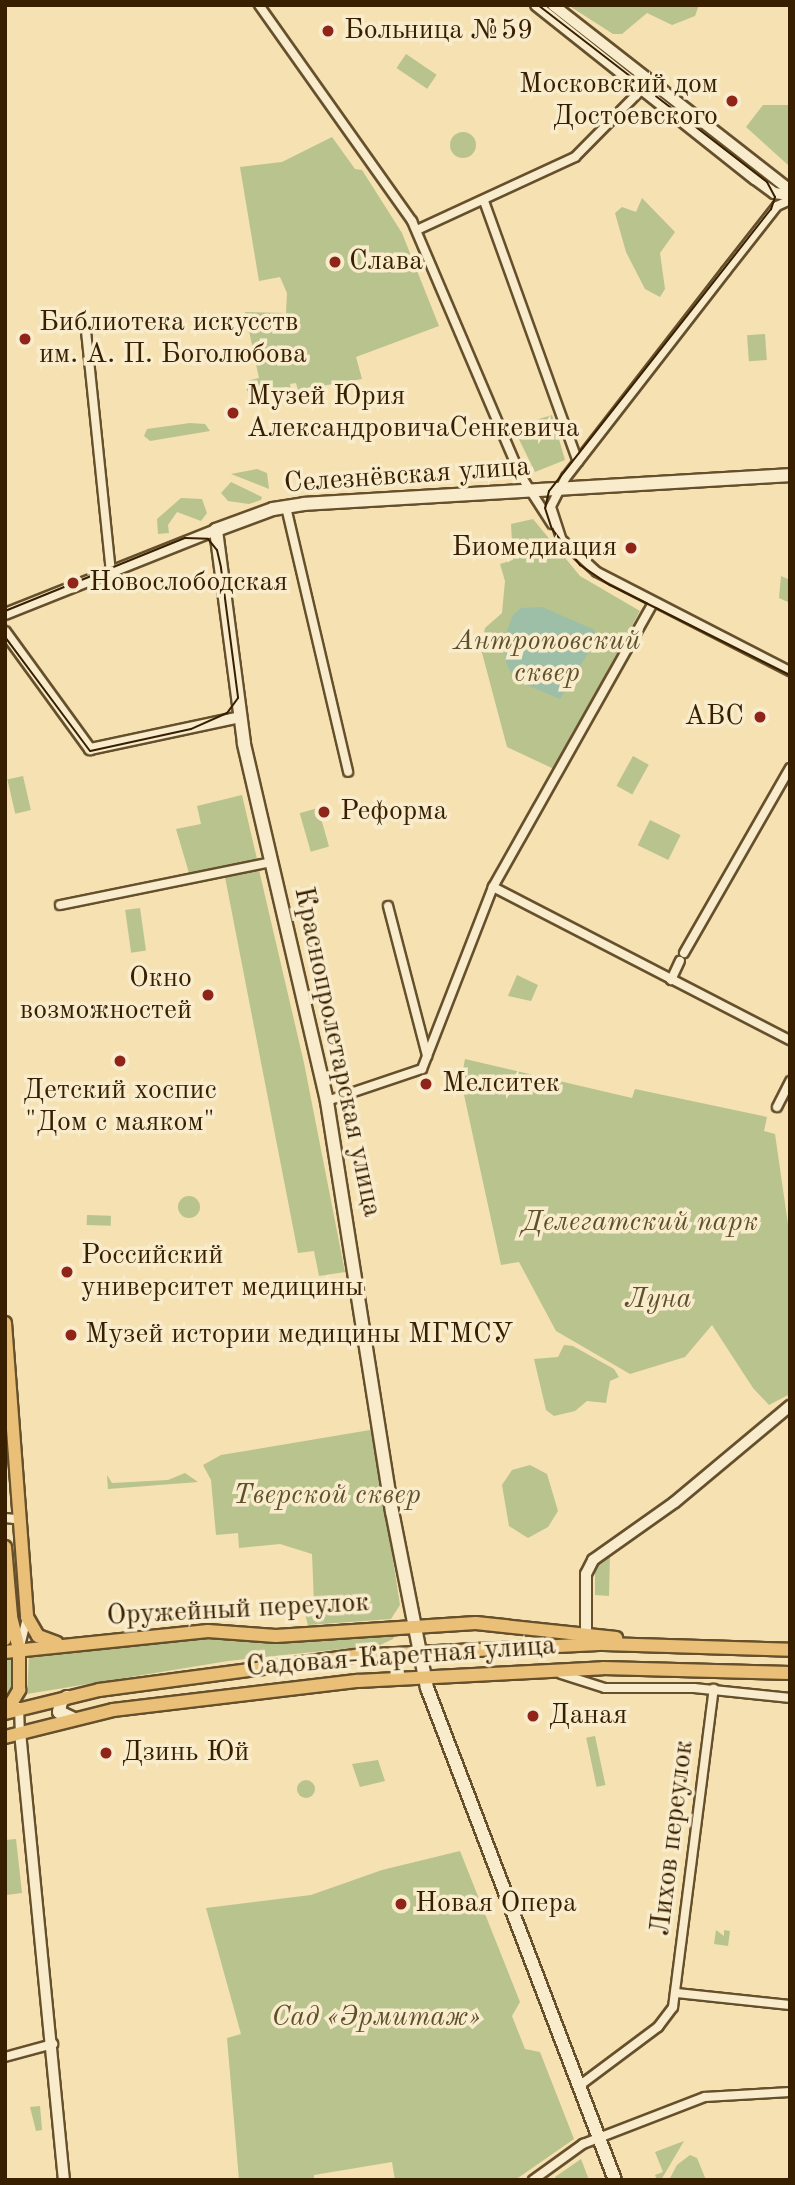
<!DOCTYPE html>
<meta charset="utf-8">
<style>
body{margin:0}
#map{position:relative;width:795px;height:2185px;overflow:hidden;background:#f5e1b1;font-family:"Old Standard TT",serif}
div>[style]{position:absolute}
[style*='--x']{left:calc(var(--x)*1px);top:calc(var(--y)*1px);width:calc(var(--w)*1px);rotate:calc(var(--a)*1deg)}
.green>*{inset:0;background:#b9c38e;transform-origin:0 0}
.round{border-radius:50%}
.water>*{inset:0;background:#9dbea7}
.roads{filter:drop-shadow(2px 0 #66502c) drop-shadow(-2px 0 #66502c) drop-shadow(0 2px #66502c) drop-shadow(0 -2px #66502c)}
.minor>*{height:8px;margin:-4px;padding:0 4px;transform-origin:4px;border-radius:4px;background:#f8eccc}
.tertiary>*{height:10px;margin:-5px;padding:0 5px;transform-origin:5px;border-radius:5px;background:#f8eccc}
.secondary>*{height:12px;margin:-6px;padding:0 6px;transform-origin:6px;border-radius:6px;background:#f8eccc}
.primary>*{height:12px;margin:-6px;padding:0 6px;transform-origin:6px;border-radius:6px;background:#eac078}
.tram>*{height:2px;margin:-1px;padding:0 1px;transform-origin:1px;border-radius:1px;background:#371f00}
.dots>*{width:19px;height:19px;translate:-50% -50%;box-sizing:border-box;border:4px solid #f8eccc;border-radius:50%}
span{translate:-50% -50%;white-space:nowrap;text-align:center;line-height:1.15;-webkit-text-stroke:7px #f8eccc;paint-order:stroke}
.poi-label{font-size:28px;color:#371f00}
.left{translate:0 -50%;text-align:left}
.right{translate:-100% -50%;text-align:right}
.street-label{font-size:28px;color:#371f00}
.park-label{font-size:28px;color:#5e502b;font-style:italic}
.frame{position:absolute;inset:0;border:7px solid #371f00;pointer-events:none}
</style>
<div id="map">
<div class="green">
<div style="clip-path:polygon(568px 5px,699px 5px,695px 16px,672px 25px,647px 13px,622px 34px,613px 34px)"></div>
<div style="left:406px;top:54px;width:37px;height:17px;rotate:34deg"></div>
<div style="clip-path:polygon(763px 105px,790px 105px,788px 165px,746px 127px)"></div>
<div class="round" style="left:450px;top:132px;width:26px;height:26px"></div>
<div style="clip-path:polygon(332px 137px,355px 169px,362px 170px,402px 233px,439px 326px,356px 357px,362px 379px,298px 390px,296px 383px,290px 384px,291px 391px,278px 393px,269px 384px,247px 391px,246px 381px,259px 378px,245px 312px,286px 313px,287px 293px,280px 277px,259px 281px,240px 167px,282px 162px)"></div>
<div style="clip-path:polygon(642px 198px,675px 232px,660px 253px,665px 289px,660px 297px,645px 289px,626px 252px,615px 213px,622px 207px,636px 212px)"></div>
<div style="left:765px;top:334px;width:26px;height:18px;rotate:86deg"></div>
<div style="clip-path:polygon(552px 415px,565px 460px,535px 472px,513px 427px)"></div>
<div style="clip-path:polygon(190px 423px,205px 424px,210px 431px,150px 441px,144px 436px,147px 429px)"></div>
<div style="clip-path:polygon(257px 469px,267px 473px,269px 489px,231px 474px)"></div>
<div style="clip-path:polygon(231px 482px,262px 497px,261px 500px,249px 504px,228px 501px,221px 493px)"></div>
<div style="clip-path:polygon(181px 498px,202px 499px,207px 513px,201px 521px,177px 512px,168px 525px,169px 533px,158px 534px,157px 519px)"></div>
<div style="clip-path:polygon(533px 519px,580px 576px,640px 611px,554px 769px,507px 747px,481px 649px,485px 628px,502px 613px,505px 581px,500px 564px,513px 560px,511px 524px)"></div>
<div style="clip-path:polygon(781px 576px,790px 580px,790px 603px,779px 598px)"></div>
<div style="left:633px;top:756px;width:18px;height:34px;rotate:29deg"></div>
<div style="left:23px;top:776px;width:35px;height:16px;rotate:77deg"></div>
<div style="clip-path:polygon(242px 795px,257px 859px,189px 873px,176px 829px,201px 824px,197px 806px)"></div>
<div style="left:318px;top:808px;width:40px;height:19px;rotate:74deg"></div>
<div style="left:650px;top:820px;width:34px;height:28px;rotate:26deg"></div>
<div style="clip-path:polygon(259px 870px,304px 1063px,345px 1272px,319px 1276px,314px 1251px,298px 1253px,225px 877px)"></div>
<div style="left:140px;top:908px;width:43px;height:15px;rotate:82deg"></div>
<div style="clip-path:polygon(517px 975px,538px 985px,531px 1001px,508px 996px)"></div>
<div style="clip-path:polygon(465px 1059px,632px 1098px,635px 1089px,767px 1117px,764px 1131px,775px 1134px,790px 1238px,790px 1394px,769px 1405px,753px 1388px,712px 1325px,685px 1357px,630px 1374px,556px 1331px,519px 1262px,501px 1265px,461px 1081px)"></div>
<div class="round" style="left:178px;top:1196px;width:22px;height:22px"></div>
<div style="left:87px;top:1215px;width:24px;height:10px;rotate:2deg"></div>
<div style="clip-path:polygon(564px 1345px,573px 1346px,614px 1369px,619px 1377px,610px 1381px,606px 1403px,587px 1401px,575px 1411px,554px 1416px,546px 1410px,534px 1359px,558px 1357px)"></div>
<div style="clip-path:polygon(370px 1430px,373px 1432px,400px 1605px,391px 1619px,308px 1625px,302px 1604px,314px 1603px,312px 1554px,280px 1544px,239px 1548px,238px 1533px,216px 1535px,211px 1480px,203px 1465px,221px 1455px)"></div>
<div style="clip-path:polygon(530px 1465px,547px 1474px,558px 1511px,548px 1527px,528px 1538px,509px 1526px,502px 1485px,512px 1470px)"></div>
<div style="clip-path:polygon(185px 1473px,198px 1482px,108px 1489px,107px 1475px,112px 1483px,168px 1480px)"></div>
<div style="clip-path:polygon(610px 1555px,609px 1596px,595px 1595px,595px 1565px)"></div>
<div style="clip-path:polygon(395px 1634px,393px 1639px,380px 1645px,228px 1661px,27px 1694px,29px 1655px,209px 1638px,274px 1642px)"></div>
<div style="clip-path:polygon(11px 1658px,11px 1691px,5px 1701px,5px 1659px)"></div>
<div style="left:595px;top:1736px;width:50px;height:9px;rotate:78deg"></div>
<div style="clip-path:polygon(378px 1760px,385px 1781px,360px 1787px,352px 1764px)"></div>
<div class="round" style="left:297px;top:1780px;width:18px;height:18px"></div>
<div style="clip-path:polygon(16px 1839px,22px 1893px,7px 1895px,5px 1840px)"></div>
<div style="clip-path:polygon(460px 1851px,520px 2002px,512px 2016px,525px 2049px,540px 2052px,574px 2139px,515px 2180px,395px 2180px,392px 2162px,314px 2175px,314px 2180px,239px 2180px,227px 2038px,241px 2034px,206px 1908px,311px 1895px,382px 1870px)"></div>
<div style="clip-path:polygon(716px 1930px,724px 1936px,724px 1930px,730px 1931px,728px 1946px,714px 1944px)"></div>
<div style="clip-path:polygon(40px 2106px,42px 2130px,36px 2131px,30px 2107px)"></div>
<div style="clip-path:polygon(684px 2141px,661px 2180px,657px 2180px,655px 2175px,663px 2172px,655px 2152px)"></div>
<div style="clip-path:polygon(690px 2155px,697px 2158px,706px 2180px,669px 2180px,677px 2165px)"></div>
<div style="clip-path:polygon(581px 2159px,589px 2180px,557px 2180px,555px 2177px)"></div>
</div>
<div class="water">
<div style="clip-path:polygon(542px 607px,595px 630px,590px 650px,560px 699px,529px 686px,511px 673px,506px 662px,506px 633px,513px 615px,521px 608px)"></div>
</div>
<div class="roads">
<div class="minor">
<div style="--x:259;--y:5;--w:265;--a:54.7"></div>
<div style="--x:412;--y:221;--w:277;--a:66.9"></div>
<div style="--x:521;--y:476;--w:57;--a:57.1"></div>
<div style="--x:790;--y:200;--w:14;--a:155"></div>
<div style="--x:777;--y:206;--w:83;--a:128.1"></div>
<div style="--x:726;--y:271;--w:261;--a:127.8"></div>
<div style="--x:566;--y:477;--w:34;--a:117"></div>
<div style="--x:551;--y:507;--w:35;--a:72"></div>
<div style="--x:562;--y:540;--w:47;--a:42.4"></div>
<div style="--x:597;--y:572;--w:217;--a:27.2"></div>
<div style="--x:484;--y:201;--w:277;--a:70.2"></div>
<div style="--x:417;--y:230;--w:174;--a:-24.8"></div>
<div style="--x:575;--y:157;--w:100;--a:-45.4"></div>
<div style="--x:86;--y:331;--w:241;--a:84.1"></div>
<div style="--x:286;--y:507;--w:272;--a:76.8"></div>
<div style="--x:493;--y:887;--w:334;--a:27.3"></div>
<div style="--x:60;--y:905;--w:215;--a:-11.5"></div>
<div style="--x:388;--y:906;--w:155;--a:75.4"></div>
<div style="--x:684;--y:953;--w:213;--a:-60.2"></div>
<div style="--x:671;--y:980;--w:21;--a:-65"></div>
<div style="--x:327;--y:1101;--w:100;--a:-18.6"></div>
<div style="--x:422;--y:1069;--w:195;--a:-68.7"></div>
<div style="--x:493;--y:887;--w:326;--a:-60.6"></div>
<div style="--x:777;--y:1107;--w:29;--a:-63"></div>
<div style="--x:5;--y:1518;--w:10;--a:6"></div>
<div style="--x:15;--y:1519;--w:8;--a:-50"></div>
<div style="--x:20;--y:1646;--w:29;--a:-76"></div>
<div style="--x:561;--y:1674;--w:46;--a:17.7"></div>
<div style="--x:605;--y:1688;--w:89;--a:0"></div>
<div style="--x:694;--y:1688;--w:97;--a:5.9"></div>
<div style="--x:19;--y:1707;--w:25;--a:88"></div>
<div style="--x:676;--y:1993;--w:115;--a:6"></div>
<div style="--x:5;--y:2057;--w:50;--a:-15.2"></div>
<div style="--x:579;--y:2086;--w:99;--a:-36.8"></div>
<div style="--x:658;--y:2027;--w:25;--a:-53"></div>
<div style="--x:673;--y:2007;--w:321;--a:-82.7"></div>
<div style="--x:533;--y:2180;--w:62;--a:-35.8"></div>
<div style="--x:583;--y:2144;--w:131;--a:-21.1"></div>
<div style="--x:705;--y:2097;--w:85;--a:-3.4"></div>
</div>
<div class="tertiary">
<div style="--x:536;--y:5;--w:280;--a:38.5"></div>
<div style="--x:755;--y:179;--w:24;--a:36"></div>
<div style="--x:774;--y:193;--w:16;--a:7"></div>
<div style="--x:553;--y:5;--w:301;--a:38"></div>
<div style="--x:5;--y:614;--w:227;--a:-21.7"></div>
<div style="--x:5;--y:632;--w:145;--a:54"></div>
<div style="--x:90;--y:749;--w:153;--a:-12"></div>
<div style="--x:586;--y:1634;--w:60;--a:-90"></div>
<div style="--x:586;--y:1574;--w:16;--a:-63"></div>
<div style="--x:593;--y:1560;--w:100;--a:-35.3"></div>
<div style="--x:675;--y:1502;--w:150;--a:-39.9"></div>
<div style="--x:20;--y:1732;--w:450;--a:84.4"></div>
</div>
<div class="secondary">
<div style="--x:67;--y:1697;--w:7;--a:146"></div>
<div style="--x:61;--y:1701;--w:11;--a:100"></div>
<div style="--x:59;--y:1712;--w:14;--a:25"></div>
<div style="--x:615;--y:2180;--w:527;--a:-110.91"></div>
<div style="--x:427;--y:1688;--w:179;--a:-101.2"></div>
<div style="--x:392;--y:1512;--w:416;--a:-99"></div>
<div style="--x:327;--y:1101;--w:367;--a:-103.1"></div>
<div style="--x:244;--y:743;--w:215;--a:-97.5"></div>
<div style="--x:216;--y:530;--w:61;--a:-20.2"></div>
<div style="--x:273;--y:509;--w:31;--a:-9"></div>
<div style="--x:304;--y:504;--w:487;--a:-3.4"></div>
</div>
<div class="primary">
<div style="--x:5;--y:1323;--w:295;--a:85.7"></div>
<div style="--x:27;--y:1617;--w:22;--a:60"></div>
<div style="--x:38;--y:1636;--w:20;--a:20"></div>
<div style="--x:5;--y:1547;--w:69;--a:85"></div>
<div style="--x:11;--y:1616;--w:24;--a:105"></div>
<div style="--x:5;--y:1652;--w:204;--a:-5.9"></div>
<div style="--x:208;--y:1631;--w:68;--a:4.2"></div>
<div style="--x:276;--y:1636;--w:200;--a:-3.7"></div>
<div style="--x:476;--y:1623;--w:141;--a:6.1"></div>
<div style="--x:6;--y:1712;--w:26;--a:-59"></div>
<div style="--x:19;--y:1690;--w:41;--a:-90"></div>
<div style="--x:19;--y:1649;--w:34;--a:-104"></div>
<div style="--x:5;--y:1713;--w:97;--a:-13.7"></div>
<div style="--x:99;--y:1690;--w:258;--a:-7.6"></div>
<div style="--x:355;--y:1656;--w:249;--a:-2.8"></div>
<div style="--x:604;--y:1644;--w:186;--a:1.8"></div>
<div style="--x:5;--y:1737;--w:111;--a:-14"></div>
<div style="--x:113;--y:1710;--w:247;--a:-6.8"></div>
<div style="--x:358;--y:1681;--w:245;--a:-3"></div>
<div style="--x:603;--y:1668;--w:187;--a:1.5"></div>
</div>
</div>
<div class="tram">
<div style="--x:538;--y:5;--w:289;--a:37.7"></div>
<div style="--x:767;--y:182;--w:17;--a:62"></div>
<div style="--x:775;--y:197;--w:13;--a:108"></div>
<div style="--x:771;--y:209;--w:359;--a:128.2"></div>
<div style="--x:549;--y:491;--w:17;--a:103"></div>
<div style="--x:545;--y:508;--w:22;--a:72"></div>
<div style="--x:552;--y:529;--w:46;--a:52.1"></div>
<div style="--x:580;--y:565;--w:36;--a:34"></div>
<div style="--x:610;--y:585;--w:201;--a:26.6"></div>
<div style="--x:5;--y:611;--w:194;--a:-22.1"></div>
<div style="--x:185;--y:538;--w:23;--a:2"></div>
<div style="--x:208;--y:539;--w:14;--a:51"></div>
<div style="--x:217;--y:550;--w:18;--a:77"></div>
<div style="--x:221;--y:568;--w:131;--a:82.5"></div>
<div style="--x:238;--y:698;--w:19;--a:126"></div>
<div style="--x:227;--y:713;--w:39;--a:156"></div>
<div style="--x:191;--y:729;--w:103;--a:167.7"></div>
<div style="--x:90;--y:751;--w:142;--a:-126.7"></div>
</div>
<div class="dots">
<div style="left:328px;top:31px;background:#8f2418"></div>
<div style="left:732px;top:101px;background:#8f2418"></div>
<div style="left:335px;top:262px;background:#8f2418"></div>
<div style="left:25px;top:339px;background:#8f2418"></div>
<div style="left:233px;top:413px;background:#8f2418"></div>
<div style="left:631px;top:548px;background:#8f2418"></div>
<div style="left:73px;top:583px;background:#8f2418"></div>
<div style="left:760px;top:717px;background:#8f2418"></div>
<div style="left:324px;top:812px;background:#8f2418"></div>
<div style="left:208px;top:995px;background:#8f2418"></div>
<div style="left:120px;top:1061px;background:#8f2418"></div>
<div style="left:426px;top:1084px;background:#8f2418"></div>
<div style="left:67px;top:1272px;background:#8f2418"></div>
<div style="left:71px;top:1335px;background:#8f2418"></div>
<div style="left:533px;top:1716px;background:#8f2418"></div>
<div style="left:106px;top:1753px;background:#8f2418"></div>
<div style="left:401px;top:1904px;background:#8f2418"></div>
</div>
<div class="poi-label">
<span class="left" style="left:344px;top:31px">Больница №59</span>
<span class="right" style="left:718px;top:101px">Московский дом<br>Достоевского</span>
<span class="left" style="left:349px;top:262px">Слава</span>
<span class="left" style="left:39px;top:339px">Библиотека искусств<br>им. А. П. Боголюбова</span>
<span class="left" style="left:247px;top:413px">Музей Юрия<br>АлександровичаСенкевича</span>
<span class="right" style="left:617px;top:548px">Биомедиация</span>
<span class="left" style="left:89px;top:583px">Новослободская</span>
<span class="right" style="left:744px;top:717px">ABC</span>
<span class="left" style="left:340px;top:812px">Реформа</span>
<span class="right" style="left:192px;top:995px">Окно<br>возможностей</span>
<span class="left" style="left:442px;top:1084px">Мелситек</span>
<span style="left:120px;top:1107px">Детский хоспис<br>"Дом с маяком"</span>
<span class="left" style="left:81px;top:1272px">Российский<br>университет медицины</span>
<span class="left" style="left:85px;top:1335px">Музей истории медицины МГМСУ</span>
<span class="left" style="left:549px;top:1716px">Даная</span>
<span class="left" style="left:122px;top:1753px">Дзинь Юй</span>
<span class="left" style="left:415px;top:1904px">Новая Опера</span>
</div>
<div class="street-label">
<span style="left:407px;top:476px;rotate:-4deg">Селезнёвская улица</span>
<span style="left:337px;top:1052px;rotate:78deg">Краснопролетарская улица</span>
<span style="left:238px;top:1610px;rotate:-3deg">Оружейный переулок</span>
<span style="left:401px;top:1657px;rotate:-4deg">Садовая-Каретная улица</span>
<span style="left:673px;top:1838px;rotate:-83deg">Лихов переулок</span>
</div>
<div class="park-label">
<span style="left:547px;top:658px">Антроповский<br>сквер</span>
<span style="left:640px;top:1223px">Делегатский парк</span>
<span style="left:658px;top:1300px">Луна</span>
<span style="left:327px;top:1496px">Тверской сквер</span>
<span style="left:376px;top:2018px">Сад «Эрмитаж»</span>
</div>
<div class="frame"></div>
</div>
